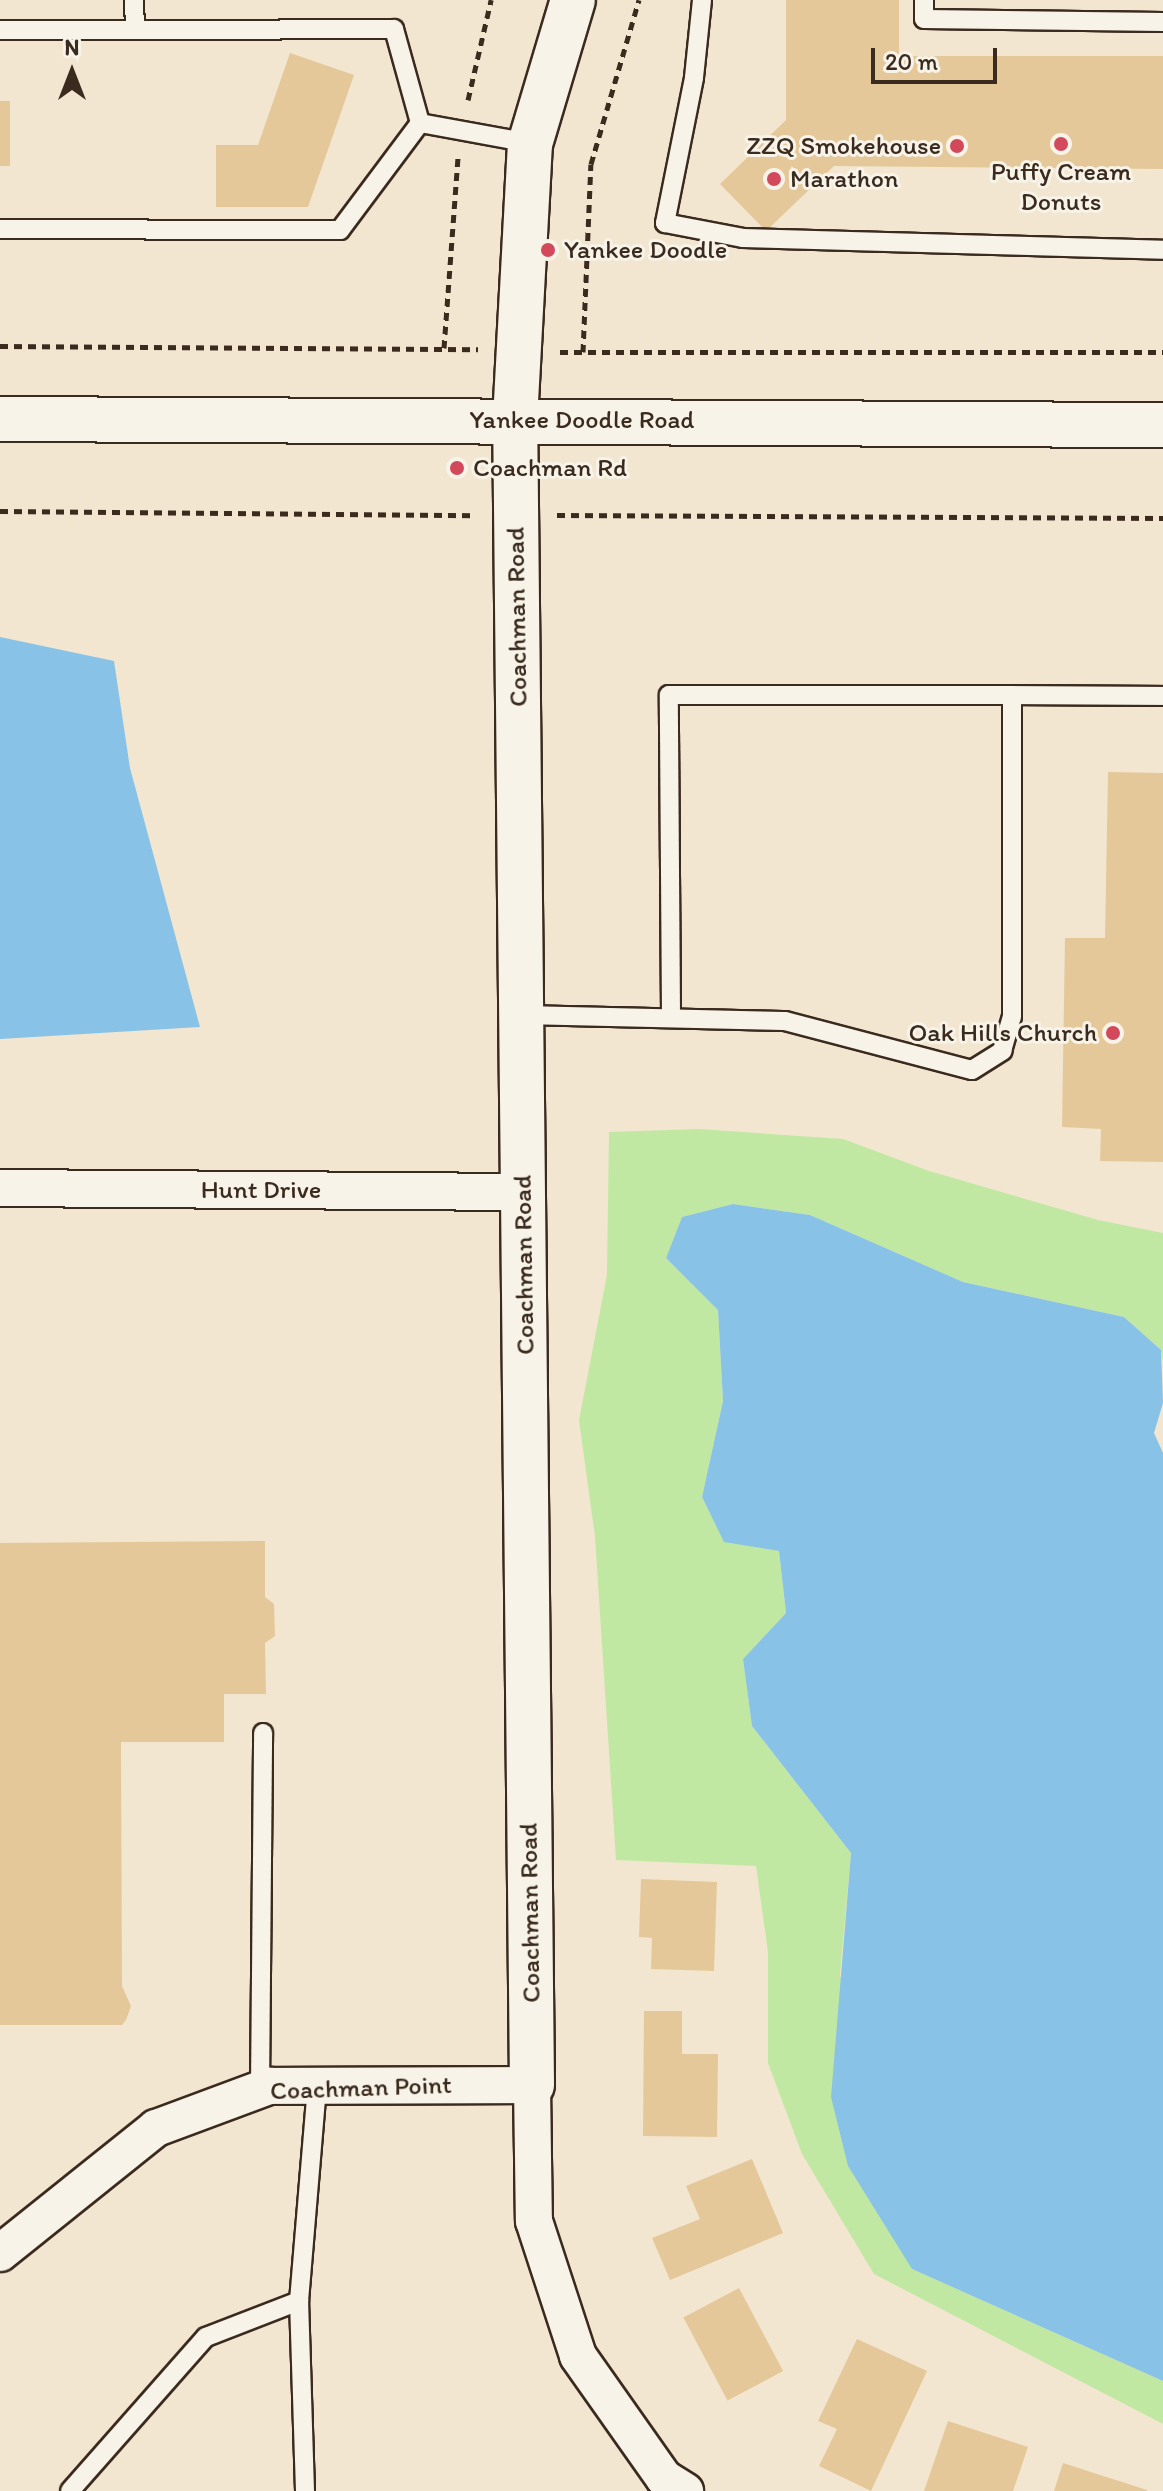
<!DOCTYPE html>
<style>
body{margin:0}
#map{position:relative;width:1163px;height:2491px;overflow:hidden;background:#f2e6d0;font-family:Itim,sans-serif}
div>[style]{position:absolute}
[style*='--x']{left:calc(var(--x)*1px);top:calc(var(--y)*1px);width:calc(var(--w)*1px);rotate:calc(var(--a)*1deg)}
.green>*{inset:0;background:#c1e8a3}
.water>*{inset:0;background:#88c3e7}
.building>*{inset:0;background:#e5c899;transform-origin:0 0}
.path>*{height:5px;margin-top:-2.5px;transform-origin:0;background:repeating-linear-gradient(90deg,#3b2a1e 0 8px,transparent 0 14px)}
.roads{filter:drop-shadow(2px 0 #3b2a1e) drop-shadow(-2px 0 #3b2a1e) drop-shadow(0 2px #3b2a1e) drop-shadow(0 -2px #3b2a1e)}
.lane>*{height:18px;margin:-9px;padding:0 9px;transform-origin:9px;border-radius:9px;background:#f7f3e8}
.street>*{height:36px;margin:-18px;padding:0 18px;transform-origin:18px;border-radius:18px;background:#f7f3e8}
.secondary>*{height:44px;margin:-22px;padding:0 22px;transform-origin:22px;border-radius:22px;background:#f7f3e8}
.dots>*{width:22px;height:22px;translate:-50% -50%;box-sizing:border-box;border:4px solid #f7f3e8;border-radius:50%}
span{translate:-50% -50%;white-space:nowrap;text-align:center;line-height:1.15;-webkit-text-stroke:6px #f7f3e8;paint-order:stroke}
.poi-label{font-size:26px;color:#3b2a1e}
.right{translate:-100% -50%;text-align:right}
.left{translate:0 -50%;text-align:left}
.street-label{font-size:26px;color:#3b2a1e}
.north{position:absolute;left:32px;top:32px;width:80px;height:80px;-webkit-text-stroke:6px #f7f3e8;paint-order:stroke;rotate:0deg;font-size:22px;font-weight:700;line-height:32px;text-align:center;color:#3b2a1e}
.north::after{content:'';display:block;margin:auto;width:28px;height:36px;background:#3b2a1e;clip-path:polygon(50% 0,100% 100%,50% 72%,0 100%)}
.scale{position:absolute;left:871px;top:48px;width:126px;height:36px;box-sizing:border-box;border:4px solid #3b2a1e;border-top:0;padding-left:10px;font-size:24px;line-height:28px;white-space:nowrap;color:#3b2a1e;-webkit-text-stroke:6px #f7f3e8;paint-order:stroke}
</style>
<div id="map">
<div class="green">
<div style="clip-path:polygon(699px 1129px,843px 1139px,929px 1171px,1098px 1220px,1163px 1233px,1163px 1362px,1161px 1350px,1124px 1317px,963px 1282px,810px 1215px,733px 1204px,682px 1217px,666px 1258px,718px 1309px,723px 1401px,702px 1497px,724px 1541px,779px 1551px,786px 1613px,743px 1659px,752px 1726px,851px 1853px,840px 1975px,912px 2269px,1163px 2381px,1163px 2424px,874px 2274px,802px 2154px,768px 2063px,768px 1952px,756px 1866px,616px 1860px,595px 1537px,579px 1420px,607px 1275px,609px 1132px)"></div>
</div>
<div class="water">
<div style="clip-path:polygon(0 637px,114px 661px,130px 768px,200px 1027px,0 1039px)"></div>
<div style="clip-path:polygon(733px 1204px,810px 1215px,963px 1282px,1124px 1317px,1161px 1350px,1163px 1403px,1154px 1433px,1163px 1453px,1163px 2381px,912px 2269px,848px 2166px,831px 2097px,851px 1853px,752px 1726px,743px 1659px,786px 1613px,779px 1551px,724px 1542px,702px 1497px,723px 1401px,718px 1310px,666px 1258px,682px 1217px)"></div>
</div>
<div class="building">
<div style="clip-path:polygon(786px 0,899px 0,899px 56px,1163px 56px,1163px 169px,834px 166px,766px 231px,720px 184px,786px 120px)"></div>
<div style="clip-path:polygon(290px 53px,354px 75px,308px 207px,216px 207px,216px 145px,258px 145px)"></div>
<div style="left:0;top:101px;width:10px;height:65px"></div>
<div style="clip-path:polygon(1108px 772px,1163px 773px,1163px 1162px,1100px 1161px,1101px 1129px,1062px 1127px,1065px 938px,1105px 938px)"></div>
<div style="clip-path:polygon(265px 1541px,265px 1597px,274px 1604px,275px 1636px,265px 1643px,266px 1694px,224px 1694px,224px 1742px,121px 1742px,122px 1986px,131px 2006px,126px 2020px,122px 2025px,0 2025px,0 1543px)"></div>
<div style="clip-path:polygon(641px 1879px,717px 1882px,714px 1971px,651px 1969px,652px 1938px,639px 1937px)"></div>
<div style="clip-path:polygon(644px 2011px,682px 2011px,682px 2054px,718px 2054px,717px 2137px,643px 2136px)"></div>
<div style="clip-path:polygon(752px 2159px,783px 2233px,670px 2280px,652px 2238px,700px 2219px,686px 2186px)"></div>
<div style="left:739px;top:2288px;width:94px;height:63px;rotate:62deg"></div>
<div style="clip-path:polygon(857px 2339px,927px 2371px,871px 2491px,819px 2466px,837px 2429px,818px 2421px)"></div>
<div style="clip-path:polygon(948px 2421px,1028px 2447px,1013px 2491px,924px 2491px)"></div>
<div style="clip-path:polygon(1063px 2463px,1147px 2490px,1147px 2491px,1054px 2491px)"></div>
</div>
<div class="path">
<div style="--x:468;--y:100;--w:103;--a:-77"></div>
<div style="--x:0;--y:346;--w:478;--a:0.4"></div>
<div style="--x:444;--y:348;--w:191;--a:-85.8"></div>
<div style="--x:560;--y:352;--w:603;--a:0"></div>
<div style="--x:583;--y:352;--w:188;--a:-87.6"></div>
<div style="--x:591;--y:164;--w:171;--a:-73.7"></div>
<div style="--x:0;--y:511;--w:475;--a:0.5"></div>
<div style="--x:557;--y:515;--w:606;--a:0.28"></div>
</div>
<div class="roads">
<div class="lane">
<div style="--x:134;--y:0;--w:30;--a:88"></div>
<div style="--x:702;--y:0;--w:78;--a:95.9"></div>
<div style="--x:694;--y:78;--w:148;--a:101.3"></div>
<div style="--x:665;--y:223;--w:79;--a:10.9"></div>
<div style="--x:743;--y:238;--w:420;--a:1.6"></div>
<div style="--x:924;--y:0;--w:19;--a:90"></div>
<div style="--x:924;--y:19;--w:239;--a:0.7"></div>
<div style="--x:0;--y:30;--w:394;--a:-0.1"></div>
<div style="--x:394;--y:29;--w:98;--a:74.5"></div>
<div style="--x:0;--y:229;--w:340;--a:0.2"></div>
<div style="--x:340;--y:230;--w:134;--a:-53.2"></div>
<div style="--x:420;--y:123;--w:112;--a:10.3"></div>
<div style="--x:521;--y:1015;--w:264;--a:1.3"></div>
<div style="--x:785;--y:1021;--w:193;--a:14.7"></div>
<div style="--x:972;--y:1070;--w:36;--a:-32"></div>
<div style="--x:1002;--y:1051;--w:35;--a:-74"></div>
<div style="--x:1012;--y:1017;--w:322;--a:-90"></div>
<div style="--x:1012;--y:695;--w:151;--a:0.4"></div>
<div style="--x:671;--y:1015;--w:320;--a:-90.4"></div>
<div style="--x:669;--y:695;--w:343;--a:0"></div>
<div style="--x:260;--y:2090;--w:357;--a:-89.5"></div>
<div style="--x:70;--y:2491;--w:205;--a:-48.6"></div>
<div style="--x:206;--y:2337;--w:100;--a:-21.2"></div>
<div style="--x:305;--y:2491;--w:190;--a:-91.8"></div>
<div style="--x:299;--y:2301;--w:217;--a:-85.2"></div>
</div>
<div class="street">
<div style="--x:0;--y:1188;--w:523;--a:0.44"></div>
<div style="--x:0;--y:2253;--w:200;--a:-38.7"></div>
<div style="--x:156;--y:2128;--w:121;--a:-20.4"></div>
<div style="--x:269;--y:2086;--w:263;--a:-0.2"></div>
<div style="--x:532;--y:2085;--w:136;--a:89.2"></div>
<div style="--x:534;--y:2221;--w:142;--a:71.9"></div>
<div style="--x:578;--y:2356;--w:149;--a:54.8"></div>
<div style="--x:664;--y:2478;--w:25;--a:32"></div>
</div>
<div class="secondary">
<div style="--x:0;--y:419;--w:1163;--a:0.3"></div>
<div style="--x:532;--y:2085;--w:1665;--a:-90.58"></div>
<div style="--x:515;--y:420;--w:276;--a:-86.9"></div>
<div style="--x:530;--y:144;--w:150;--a:-73.4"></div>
</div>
</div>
<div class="dots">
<div style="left:1061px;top:144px;background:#d1495b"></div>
<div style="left:957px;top:146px;background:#d1495b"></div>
<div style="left:774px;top:179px;background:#d1495b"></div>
<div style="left:548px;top:250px;background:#d1495b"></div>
<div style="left:457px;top:468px;background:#d1495b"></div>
<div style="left:1113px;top:1033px;background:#d1495b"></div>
</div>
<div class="poi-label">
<span class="right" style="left:941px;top:146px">ZZQ Smokehouse</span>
<span style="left:1061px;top:187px">Puffy Cream<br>Donuts</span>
<span class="left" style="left:790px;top:179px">Marathon</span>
<span class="left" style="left:564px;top:250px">Yankee Doodle</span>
<span class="left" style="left:473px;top:468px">Coachman Rd</span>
<span class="right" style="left:1097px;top:1033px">Oak Hills Church</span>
</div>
<div class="street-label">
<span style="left:582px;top:420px">Yankee Doodle Road</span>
<span style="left:517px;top:617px;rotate:-91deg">Coachman Road</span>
<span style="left:261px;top:1190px">Hunt Drive</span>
<span style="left:524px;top:1265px;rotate:-91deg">Coachman Road</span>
<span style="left:530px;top:1913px;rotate:-91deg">Coachman Road</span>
<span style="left:361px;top:2088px;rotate:-2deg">Coachman Point</span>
</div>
<div class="north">N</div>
<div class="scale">20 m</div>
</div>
